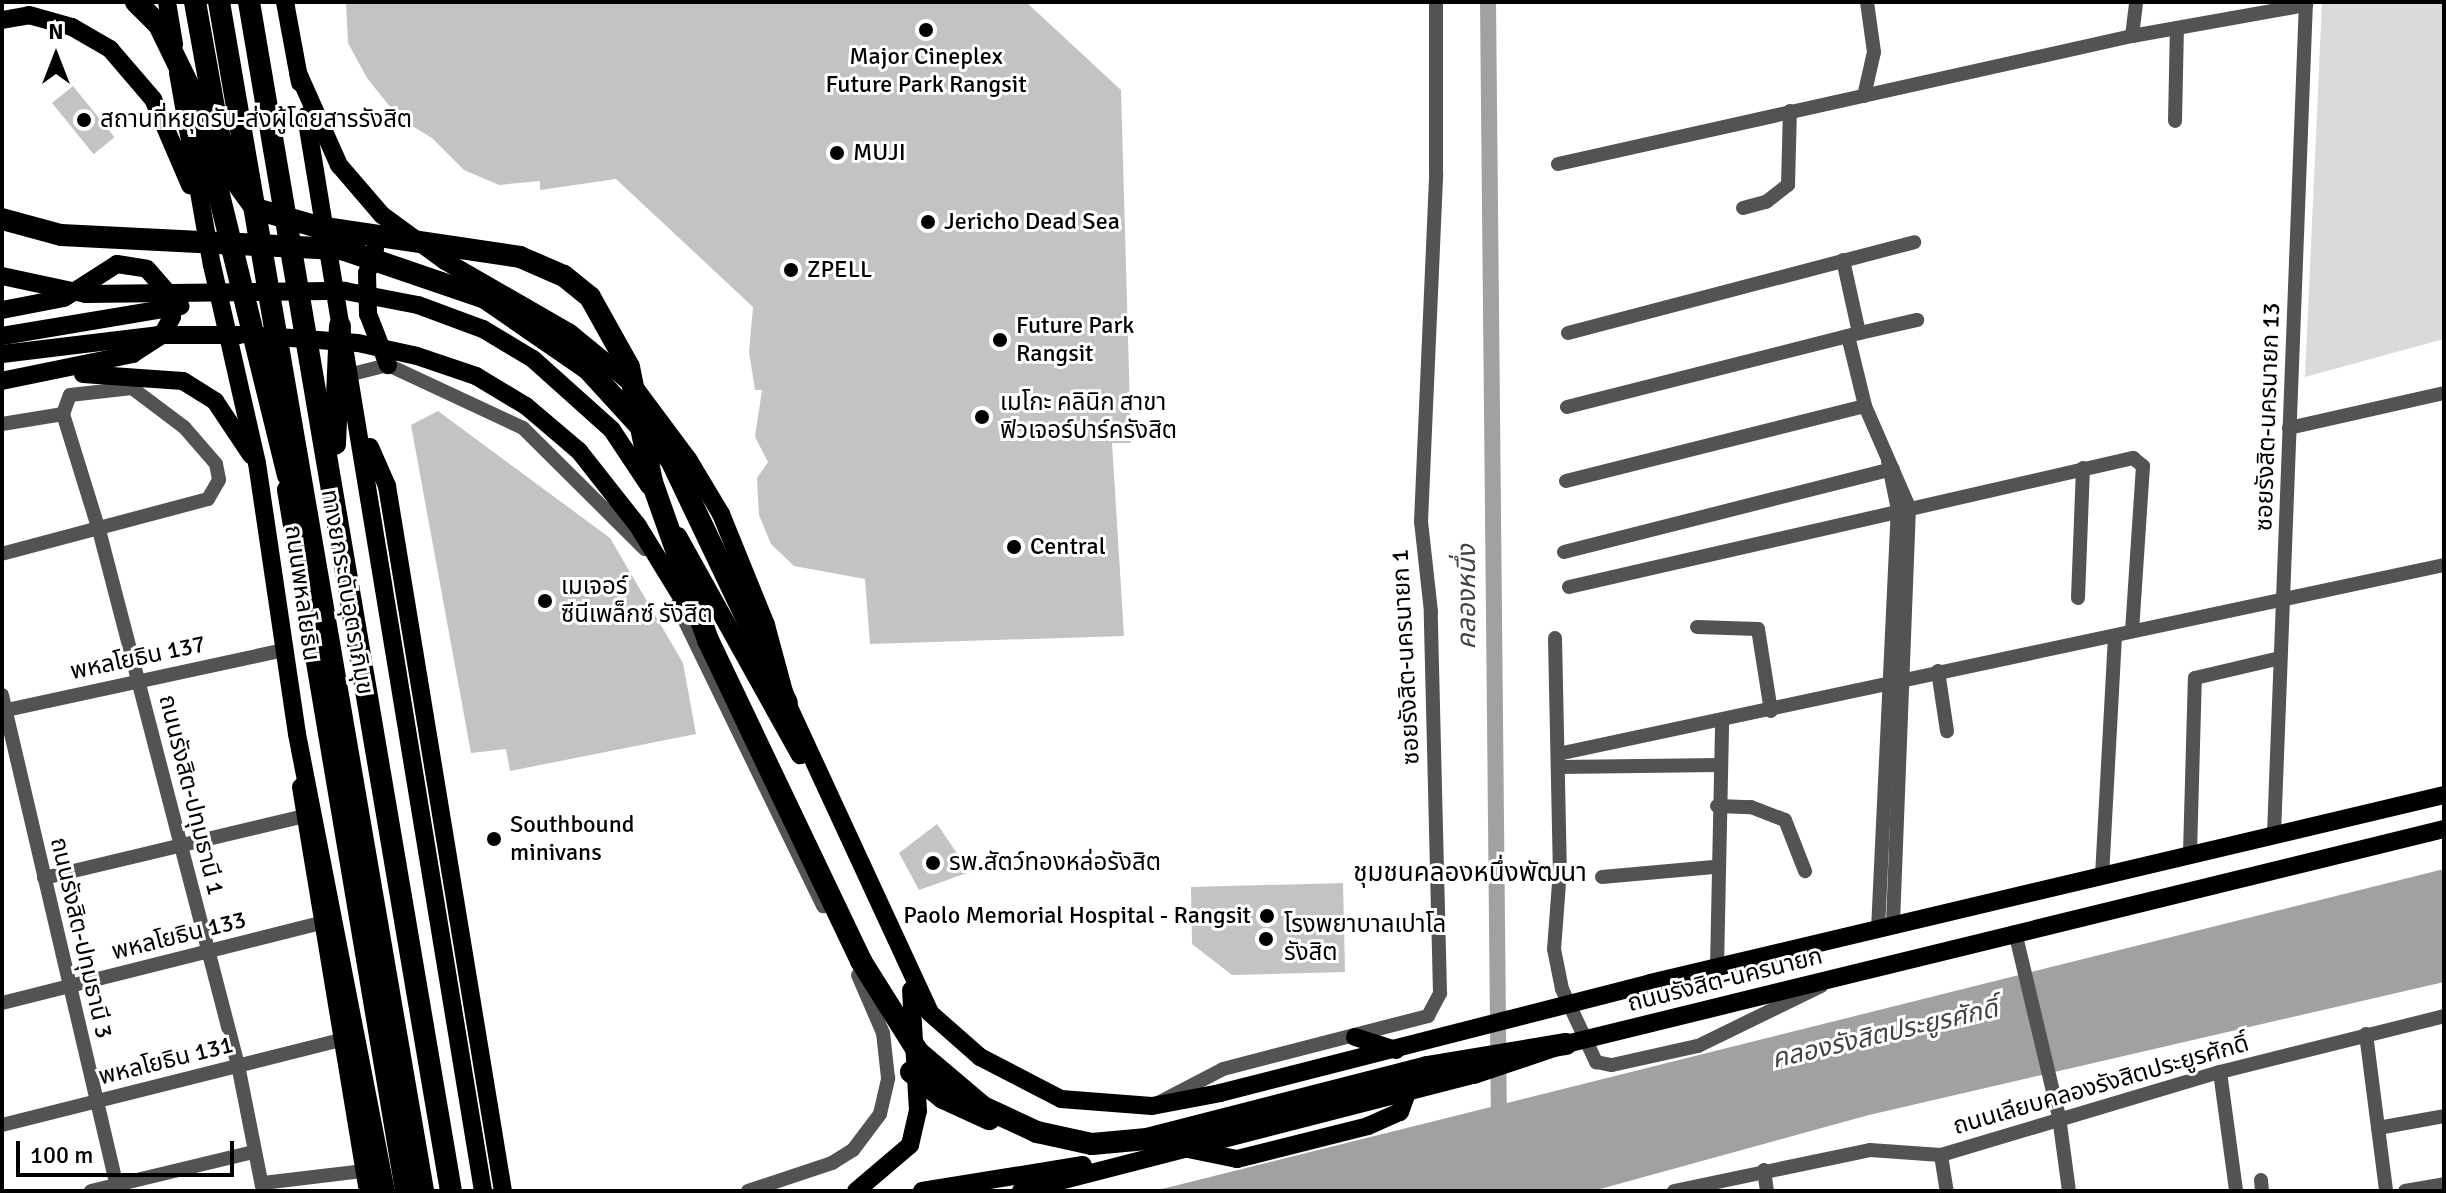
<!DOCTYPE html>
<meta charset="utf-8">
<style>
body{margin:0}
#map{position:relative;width:2446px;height:1193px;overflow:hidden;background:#fff;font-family:Signika,"Noto Sans Thai",sans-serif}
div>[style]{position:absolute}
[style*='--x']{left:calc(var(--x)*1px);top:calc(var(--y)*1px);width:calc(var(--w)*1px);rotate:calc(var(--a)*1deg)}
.green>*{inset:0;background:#dadada}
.water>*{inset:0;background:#a1a1a1}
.canal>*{height:16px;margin:-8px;padding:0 8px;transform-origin:8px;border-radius:8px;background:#a1a1a1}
.building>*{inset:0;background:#c3c3c3;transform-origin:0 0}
.minor>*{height:14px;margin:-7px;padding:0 7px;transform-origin:7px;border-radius:7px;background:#535353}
.major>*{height:18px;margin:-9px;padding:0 9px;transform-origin:9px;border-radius:9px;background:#000}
.highway>*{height:22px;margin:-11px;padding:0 11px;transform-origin:11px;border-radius:11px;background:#000}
.dots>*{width:22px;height:22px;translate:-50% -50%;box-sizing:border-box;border:4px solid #fff;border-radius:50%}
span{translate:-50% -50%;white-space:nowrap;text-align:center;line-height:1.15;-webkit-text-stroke:6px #fff;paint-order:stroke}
.poi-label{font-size:24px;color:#000}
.left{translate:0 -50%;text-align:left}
.right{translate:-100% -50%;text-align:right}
.street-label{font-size:24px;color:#000}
.water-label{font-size:26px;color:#424242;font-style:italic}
.neighbourhood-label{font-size:26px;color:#000}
.frame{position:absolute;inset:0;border:4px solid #000;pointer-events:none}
.north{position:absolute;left:16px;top:16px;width:80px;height:80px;-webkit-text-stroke:6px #fff;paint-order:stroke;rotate:0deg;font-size:22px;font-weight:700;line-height:32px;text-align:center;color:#000}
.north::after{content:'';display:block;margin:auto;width:28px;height:36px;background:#000;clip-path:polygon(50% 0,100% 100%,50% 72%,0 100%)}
.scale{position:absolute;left:16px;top:1141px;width:218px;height:36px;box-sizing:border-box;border:4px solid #000;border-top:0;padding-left:10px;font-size:24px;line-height:28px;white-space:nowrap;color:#000;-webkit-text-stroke:6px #fff;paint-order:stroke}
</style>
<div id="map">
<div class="green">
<div style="clip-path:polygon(2322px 2px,2444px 2px,2444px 339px,2305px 377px)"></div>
</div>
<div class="water">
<div style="clip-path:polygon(2444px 869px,2444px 982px,1869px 1115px,1593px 1191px,1154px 1191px)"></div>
</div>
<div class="canal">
<div style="--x:1488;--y:2;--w:1126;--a:89.44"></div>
</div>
<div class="building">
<div style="clip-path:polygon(346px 2px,1026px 2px,1121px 90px,1131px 443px,1112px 443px,1124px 636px,870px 644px,865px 579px,794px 566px,771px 544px,759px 515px,757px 478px,768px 462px,755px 437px,762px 390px,755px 390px,749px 352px,753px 307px,616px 179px,540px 190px,540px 181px,499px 185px,464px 170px,432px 138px,399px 118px,367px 78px,348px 43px)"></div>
<div style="left:73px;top:86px;width:66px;height:27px;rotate:51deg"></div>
<div style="clip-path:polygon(438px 411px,610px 538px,683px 663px,696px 734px,510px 771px,506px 749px,471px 753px,411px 425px)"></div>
<div style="clip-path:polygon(937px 824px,970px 872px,919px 890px,899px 853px)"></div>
<div style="clip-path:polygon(1343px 883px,1345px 972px,1232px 975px,1192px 944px,1191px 887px)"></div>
</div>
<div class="minor">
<div style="--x:2132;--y:36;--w:34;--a:-83"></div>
<div style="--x:1864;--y:96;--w:45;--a:-77.2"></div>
<div style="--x:1874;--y:52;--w:50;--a:-98"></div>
<div style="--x:2175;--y:121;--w:93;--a:-88.8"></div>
<div style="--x:1558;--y:164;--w:588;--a:-12.57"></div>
<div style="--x:2132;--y:36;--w:177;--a:-10.1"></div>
<div style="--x:1743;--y:208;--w:24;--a:-15"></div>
<div style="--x:1766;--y:202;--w:28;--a:-38"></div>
<div style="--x:1788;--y:185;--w:74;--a:-88.5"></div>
<div style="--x:1843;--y:260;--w:75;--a:77.6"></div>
<div style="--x:1568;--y:333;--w:358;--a:-14.7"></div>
<div style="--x:1851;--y:335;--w:68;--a:-12.8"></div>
<div style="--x:348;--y:375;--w:41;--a:-14"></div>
<div style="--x:388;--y:365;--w:149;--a:25"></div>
<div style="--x:523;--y:428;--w:172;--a:44.8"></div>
<div style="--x:1567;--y:407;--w:290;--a:-14.2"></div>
<div style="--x:1848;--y:336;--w:72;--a:76.3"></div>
<div style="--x:1865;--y:406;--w:110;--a:66.5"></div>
<div style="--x:1909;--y:507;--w:420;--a:92.2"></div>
<div style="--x:63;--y:414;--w:121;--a:72.8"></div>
<div style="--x:99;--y:530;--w:553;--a:75.44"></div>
<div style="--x:238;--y:1065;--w:128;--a:78.8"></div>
<div style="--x:2;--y:424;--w:62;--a:-9.3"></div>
<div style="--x:63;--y:414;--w:20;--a:-70"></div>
<div style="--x:70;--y:395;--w:62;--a:-6.4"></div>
<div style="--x:132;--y:388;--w:65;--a:36.9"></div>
<div style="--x:184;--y:427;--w:49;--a:49.1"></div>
<div style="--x:216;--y:464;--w:16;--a:79"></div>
<div style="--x:219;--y:480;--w:22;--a:120"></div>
<div style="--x:208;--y:499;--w:213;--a:165.1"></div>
<div style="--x:2289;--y:428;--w:159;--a:-12.7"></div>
<div style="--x:1566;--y:481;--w:308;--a:-14.1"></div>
<div style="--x:1564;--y:552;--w:339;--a:-14.2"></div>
<div style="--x:1569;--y:587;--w:579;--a:-12.88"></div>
<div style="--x:2133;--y:458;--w:13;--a:39"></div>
<div style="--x:2143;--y:466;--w:165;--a:93.8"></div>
<div style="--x:2078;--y:598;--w:130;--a:-87.8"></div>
<div style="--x:677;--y:605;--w:335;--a:64.1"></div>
<div style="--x:1697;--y:627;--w:61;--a:1.9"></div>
<div style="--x:1758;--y:629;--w:83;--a:81"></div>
<div style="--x:1555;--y:638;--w:232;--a:88.8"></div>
<div style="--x:1560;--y:870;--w:79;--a:94.3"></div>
<div style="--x:1554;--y:949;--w:41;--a:78.7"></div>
<div style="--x:1562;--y:989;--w:81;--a:65"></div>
<div style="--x:1596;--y:1062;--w:16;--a:11"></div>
<div style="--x:1612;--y:1065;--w:88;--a:-12.5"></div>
<div style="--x:1698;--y:1046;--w:137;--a:-26"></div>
<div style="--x:1938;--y:671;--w:61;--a:81.5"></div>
<div style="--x:2;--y:695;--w:509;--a:76.84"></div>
<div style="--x:2;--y:711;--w:289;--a:-12.2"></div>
<div style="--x:1558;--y:754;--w:906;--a:-12.04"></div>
<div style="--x:1559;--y:767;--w:161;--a:-0.7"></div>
<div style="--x:1717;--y:806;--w:34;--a:2"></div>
<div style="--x:1751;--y:807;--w:36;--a:21"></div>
<div style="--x:1785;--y:820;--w:55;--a:68.6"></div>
<div style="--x:2274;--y:834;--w:833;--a:-87.8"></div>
<div style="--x:2190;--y:853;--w:175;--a:-88.4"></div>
<div style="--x:2195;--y:678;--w:87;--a:-13.2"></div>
<div style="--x:2102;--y:876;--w:240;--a:-86.9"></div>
<div style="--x:1602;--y:877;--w:112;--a:-5.1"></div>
<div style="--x:44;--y:878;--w:264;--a:-13.4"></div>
<div style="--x:1878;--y:930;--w:420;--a:-87.3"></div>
<div style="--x:1898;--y:510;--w:50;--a:-101.5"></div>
<div style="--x:2015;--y:932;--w:190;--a:76.6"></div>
<div style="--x:2059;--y:1117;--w:75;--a:82.3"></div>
<div style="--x:1717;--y:967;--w:243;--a:-88.8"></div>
<div style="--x:2;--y:1003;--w:329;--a:-14.1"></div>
<div style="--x:2366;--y:1034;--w:158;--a:82.7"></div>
<div style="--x:2220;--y:1072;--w:120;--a:82.3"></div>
<div style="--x:1160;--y:1102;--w:71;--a:-27.6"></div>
<div style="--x:1223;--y:1069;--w:212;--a:-14.5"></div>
<div style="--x:1428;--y:1016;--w:26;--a:-62"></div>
<div style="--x:1440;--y:993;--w:381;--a:-91.4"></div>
<div style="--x:1431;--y:612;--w:91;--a:-96.3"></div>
<div style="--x:1421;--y:522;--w:349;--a:-87.5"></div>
<div style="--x:1436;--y:173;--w:171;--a:-90"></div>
<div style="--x:2;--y:1125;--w:349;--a:-14.1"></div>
<div style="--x:2378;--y:1128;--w:67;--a:-10.3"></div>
<div style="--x:1941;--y:1155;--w:36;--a:81"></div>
<div style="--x:1764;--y:1170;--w:21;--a:82"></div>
<div style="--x:2261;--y:1180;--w:11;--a:85"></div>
<div style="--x:263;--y:1183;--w:102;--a:-6.8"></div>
<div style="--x:91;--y:1191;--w:167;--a:-13.5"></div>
<div style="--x:748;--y:1191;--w:89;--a:-18.4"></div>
<div style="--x:832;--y:1163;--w:25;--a:-32"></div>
<div style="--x:853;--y:1150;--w:45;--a:-53.1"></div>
<div style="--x:880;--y:1114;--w:37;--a:-77"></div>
<div style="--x:888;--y:1078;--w:45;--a:-96.3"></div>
<div style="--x:883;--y:1033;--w:63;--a:-113.3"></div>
<div style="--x:1674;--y:1191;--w:200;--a:-11.8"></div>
<div style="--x:1870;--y:1150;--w:71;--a:4"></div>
<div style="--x:1941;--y:1155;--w:291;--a:-16.6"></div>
<div style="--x:2220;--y:1072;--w:231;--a:-14"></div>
<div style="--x:2405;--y:1191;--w:40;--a:-10"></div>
</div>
<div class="major">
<div style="--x:167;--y:2;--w:43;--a:80.5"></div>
<div style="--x:285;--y:2;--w:82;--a:79.5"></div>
<div style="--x:2;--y:20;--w:27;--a:-10"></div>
<div style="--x:29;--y:15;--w:45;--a:15.6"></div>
<div style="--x:72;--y:27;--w:44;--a:30.1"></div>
<div style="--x:110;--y:49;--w:66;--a:49.3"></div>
<div style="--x:153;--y:99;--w:94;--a:66.7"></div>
<div style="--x:178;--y:73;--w:195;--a:80"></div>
<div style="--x:212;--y:265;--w:203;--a:77.2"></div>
<div style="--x:257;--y:463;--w:274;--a:81.6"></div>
<div style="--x:297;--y:734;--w:466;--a:79"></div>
<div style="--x:298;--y:73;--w:101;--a:66"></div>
<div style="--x:339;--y:165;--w:66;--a:49.3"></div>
<div style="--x:382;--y:215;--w:78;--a:36.1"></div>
<div style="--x:445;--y:261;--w:144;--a:29.9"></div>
<div style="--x:570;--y:333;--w:80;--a:39.4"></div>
<div style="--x:632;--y:384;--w:94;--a:53.3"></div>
<div style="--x:688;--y:459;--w:64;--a:59"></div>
<div style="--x:721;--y:514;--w:120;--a:67.9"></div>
<div style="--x:766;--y:625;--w:81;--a:74.9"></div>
<div style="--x:787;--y:703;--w:341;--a:65.2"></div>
<div style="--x:930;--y:1013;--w:67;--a:41.3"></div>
<div style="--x:980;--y:1057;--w:91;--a:27.4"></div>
<div style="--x:1061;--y:1099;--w:91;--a:4.4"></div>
<div style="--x:1152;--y:1106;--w:69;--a:-10.8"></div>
<div style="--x:1220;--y:1093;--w:444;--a:-14.3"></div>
<div style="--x:1650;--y:983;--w:816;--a:-13.32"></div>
<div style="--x:306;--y:116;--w:1089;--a:80.65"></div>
<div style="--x:375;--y:249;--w:25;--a:108"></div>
<div style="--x:367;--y:273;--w:41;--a:88.6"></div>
<div style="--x:368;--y:314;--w:55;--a:68.6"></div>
<div style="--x:2;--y:276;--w:86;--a:12.1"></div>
<div style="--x:86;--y:294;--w:259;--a:-0.7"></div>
<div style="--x:345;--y:291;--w:74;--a:10.9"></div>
<div style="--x:418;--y:305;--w:69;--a:20.3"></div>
<div style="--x:483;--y:329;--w:58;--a:31"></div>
<div style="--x:533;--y:359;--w:106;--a:41.9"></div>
<div style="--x:612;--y:430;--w:67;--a:56.5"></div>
<div style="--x:2;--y:310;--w:63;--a:-11"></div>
<div style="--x:64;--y:298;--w:63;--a:-32.7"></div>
<div style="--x:117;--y:264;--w:30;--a:9"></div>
<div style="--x:147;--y:269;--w:38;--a:49"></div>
<div style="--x:172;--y:298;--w:19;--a:90"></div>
<div style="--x:172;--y:317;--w:21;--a:119"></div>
<div style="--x:162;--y:335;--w:35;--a:147"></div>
<div style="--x:133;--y:354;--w:134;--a:168.4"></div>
<div style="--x:2;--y:336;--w:181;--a:-9.5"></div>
<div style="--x:265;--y:336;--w:93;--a:4.3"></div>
<div style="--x:358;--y:343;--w:60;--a:12.4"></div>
<div style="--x:417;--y:356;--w:62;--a:18.7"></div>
<div style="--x:476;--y:376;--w:58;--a:31"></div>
<div style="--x:526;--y:406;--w:70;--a:40.3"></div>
<div style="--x:579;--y:451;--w:95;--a:51.8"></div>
<div style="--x:638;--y:526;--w:103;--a:58.5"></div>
<div style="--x:2;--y:354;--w:157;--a:-6.9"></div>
<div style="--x:158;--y:335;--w:82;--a:0"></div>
<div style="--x:83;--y:374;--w:100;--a:4"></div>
<div style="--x:183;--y:381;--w:38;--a:32"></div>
<div style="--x:215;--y:401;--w:65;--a:56.3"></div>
<div style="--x:370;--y:447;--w:43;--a:66.4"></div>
<div style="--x:387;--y:486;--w:714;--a:80.66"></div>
<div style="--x:678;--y:536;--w:251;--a:60.9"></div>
<div style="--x:301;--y:787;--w:410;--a:80.6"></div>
<div style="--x:1355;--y:1037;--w:43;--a:17.6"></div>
<div style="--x:1188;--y:1149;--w:50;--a:11.5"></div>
<div style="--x:1237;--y:1159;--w:135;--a:-14.1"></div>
<div style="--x:1368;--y:1126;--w:35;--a:-24"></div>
<div style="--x:1400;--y:1112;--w:30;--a:-70"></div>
<div style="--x:856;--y:1191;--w:71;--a:-40.4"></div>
<div style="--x:910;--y:1145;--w:35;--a:-77"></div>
<div style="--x:918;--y:1111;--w:121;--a:-93.3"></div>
<div style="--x:922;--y:1191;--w:163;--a:-9.2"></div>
<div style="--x:1021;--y:1191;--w:468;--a:-14.4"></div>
<div style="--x:1474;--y:1075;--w:97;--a:-18.6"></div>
<div style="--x:1566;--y:1044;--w:904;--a:-13.76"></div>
</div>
<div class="highway">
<div style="--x:136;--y:2;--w:33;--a:45"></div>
<div style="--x:159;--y:25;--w:85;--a:64"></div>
<div style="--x:196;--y:101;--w:385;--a:76.2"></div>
<div style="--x:195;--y:2;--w:135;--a:79.8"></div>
<div style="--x:219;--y:135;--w:48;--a:70.4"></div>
<div style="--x:235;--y:180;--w:36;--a:54"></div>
<div style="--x:256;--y:209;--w:65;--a:16.2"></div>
<div style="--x:318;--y:227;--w:204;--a:8.4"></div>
<div style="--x:520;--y:257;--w:48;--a:23.4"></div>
<div style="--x:564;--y:276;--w:33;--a:39"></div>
<div style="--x:590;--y:297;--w:80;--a:60.9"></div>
<div style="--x:629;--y:367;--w:117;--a:78.7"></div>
<div style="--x:652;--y:482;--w:168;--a:70.5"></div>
<div style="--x:708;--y:640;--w:356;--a:64.5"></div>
<div style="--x:861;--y:961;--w:107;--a:57.9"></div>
<div style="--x:918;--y:1052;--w:85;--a:40.2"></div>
<div style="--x:983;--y:1107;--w:60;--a:24.8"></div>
<div style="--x:1037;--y:1132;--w:56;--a:12.3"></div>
<div style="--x:1092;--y:1144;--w:55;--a:-5.2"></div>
<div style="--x:1147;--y:1139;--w:289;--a:-14.4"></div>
<div style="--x:1427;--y:1067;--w:141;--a:-9.4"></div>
<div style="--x:219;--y:2;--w:1206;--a:80.26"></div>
<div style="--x:249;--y:2;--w:1206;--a:80.36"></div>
<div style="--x:2;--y:219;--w:61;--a:15.2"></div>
<div style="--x:61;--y:235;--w:281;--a:2.9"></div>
<div style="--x:342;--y:249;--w:151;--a:18.9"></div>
<div style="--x:485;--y:298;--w:125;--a:34.6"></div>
<div style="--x:588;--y:369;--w:123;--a:47.6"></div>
<div style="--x:671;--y:460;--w:269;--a:64.5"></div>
<div style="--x:335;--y:444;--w:118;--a:-87.6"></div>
<div style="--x:288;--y:490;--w:711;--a:80.44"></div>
<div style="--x:911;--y:1072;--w:41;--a:39.1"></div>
<div style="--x:943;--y:1098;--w:51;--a:24.5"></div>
</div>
<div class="dots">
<div style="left:926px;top:30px;background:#000"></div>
<div style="left:84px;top:120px;background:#000"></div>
<div style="left:837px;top:153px;background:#000"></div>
<div style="left:928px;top:222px;background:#000"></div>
<div style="left:791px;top:270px;background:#000"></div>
<div style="left:1000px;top:340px;background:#000"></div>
<div style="left:982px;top:417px;background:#000"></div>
<div style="left:1014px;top:547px;background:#000"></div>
<div style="left:545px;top:601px;background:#000"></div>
<div style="left:494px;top:839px;background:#000"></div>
<div style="left:933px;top:863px;background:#000"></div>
<div style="left:1267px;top:916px;background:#000"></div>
<div style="left:1266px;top:939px;background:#000"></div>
</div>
<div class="poi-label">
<span style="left:926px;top:71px">Major Cineplex<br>Future Park Rangsit</span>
<span class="left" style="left:100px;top:120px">สถานที่หยุดรับ-ส่งผู้โดยสารรังสิต</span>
<span class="left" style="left:853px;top:153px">MUJI</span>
<span class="left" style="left:944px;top:222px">Jericho Dead Sea</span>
<span class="left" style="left:807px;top:270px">ZPELL</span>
<span class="left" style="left:1016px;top:340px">Future Park<br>Rangsit</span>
<span class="left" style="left:1000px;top:417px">เมโกะ คลินิก สาขา<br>ฟิวเจอร์ปาร์ครังสิต</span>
<span class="left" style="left:1030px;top:547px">Central</span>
<span class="left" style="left:561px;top:601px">เมเจอร์<br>ซีนีเพล็กซ์ รังสิต</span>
<span class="left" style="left:510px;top:839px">Southbound<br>minivans</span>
<span class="left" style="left:949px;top:863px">รพ.สัตว์ทองหล่อรังสิต</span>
<span class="right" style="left:1251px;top:916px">Paolo Memorial Hospital - Rangsit</span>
<span class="left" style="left:1284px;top:939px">โรงพยาบาลเปาโล<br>รังสิต</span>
</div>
<div class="street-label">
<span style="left:2268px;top:417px;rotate:-88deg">ซอยรังสิต-นครนายก 13</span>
<span style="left:347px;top:592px;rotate:80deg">ทางยกระดับอุตราภิมุข</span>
<span style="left:302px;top:593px;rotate:82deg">ถนนพหลโยธิน</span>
<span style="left:1406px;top:657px;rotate:-93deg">ซอยรังสิต-นครนายก 1</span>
<span style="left:138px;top:658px;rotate:-12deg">พหลโยธิน 137</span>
<span style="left:191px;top:795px;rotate:76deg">ถนนรังสิต-ปทุมธานี 1</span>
<span style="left:179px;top:936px;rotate:-14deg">พหลโยธิน 133</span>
<span style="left:81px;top:938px;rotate:77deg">ถนนรังสิต-ปทุมธานี 3</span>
<span style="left:1725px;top:980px;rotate:-14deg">ถนนรังสิต-นครนายก</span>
<span style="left:166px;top:1061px;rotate:-14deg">พหลโยธิน 131</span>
<span style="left:2101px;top:1085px;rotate:-16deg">ถนนเลียบคลองรังสิตประยูรศักดิ์</span>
</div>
<div class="water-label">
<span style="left:1468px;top:597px;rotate:-90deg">คลองหนึ่ง</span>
<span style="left:1885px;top:1035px;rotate:-13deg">คลองรังสิตประยูรศักดิ์</span>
</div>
<div class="neighbourhood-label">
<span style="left:1470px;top:874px">ชุมชนคลองหนึ่งพัฒนา</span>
</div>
<div class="frame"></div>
<div class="north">N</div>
<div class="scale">100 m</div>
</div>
